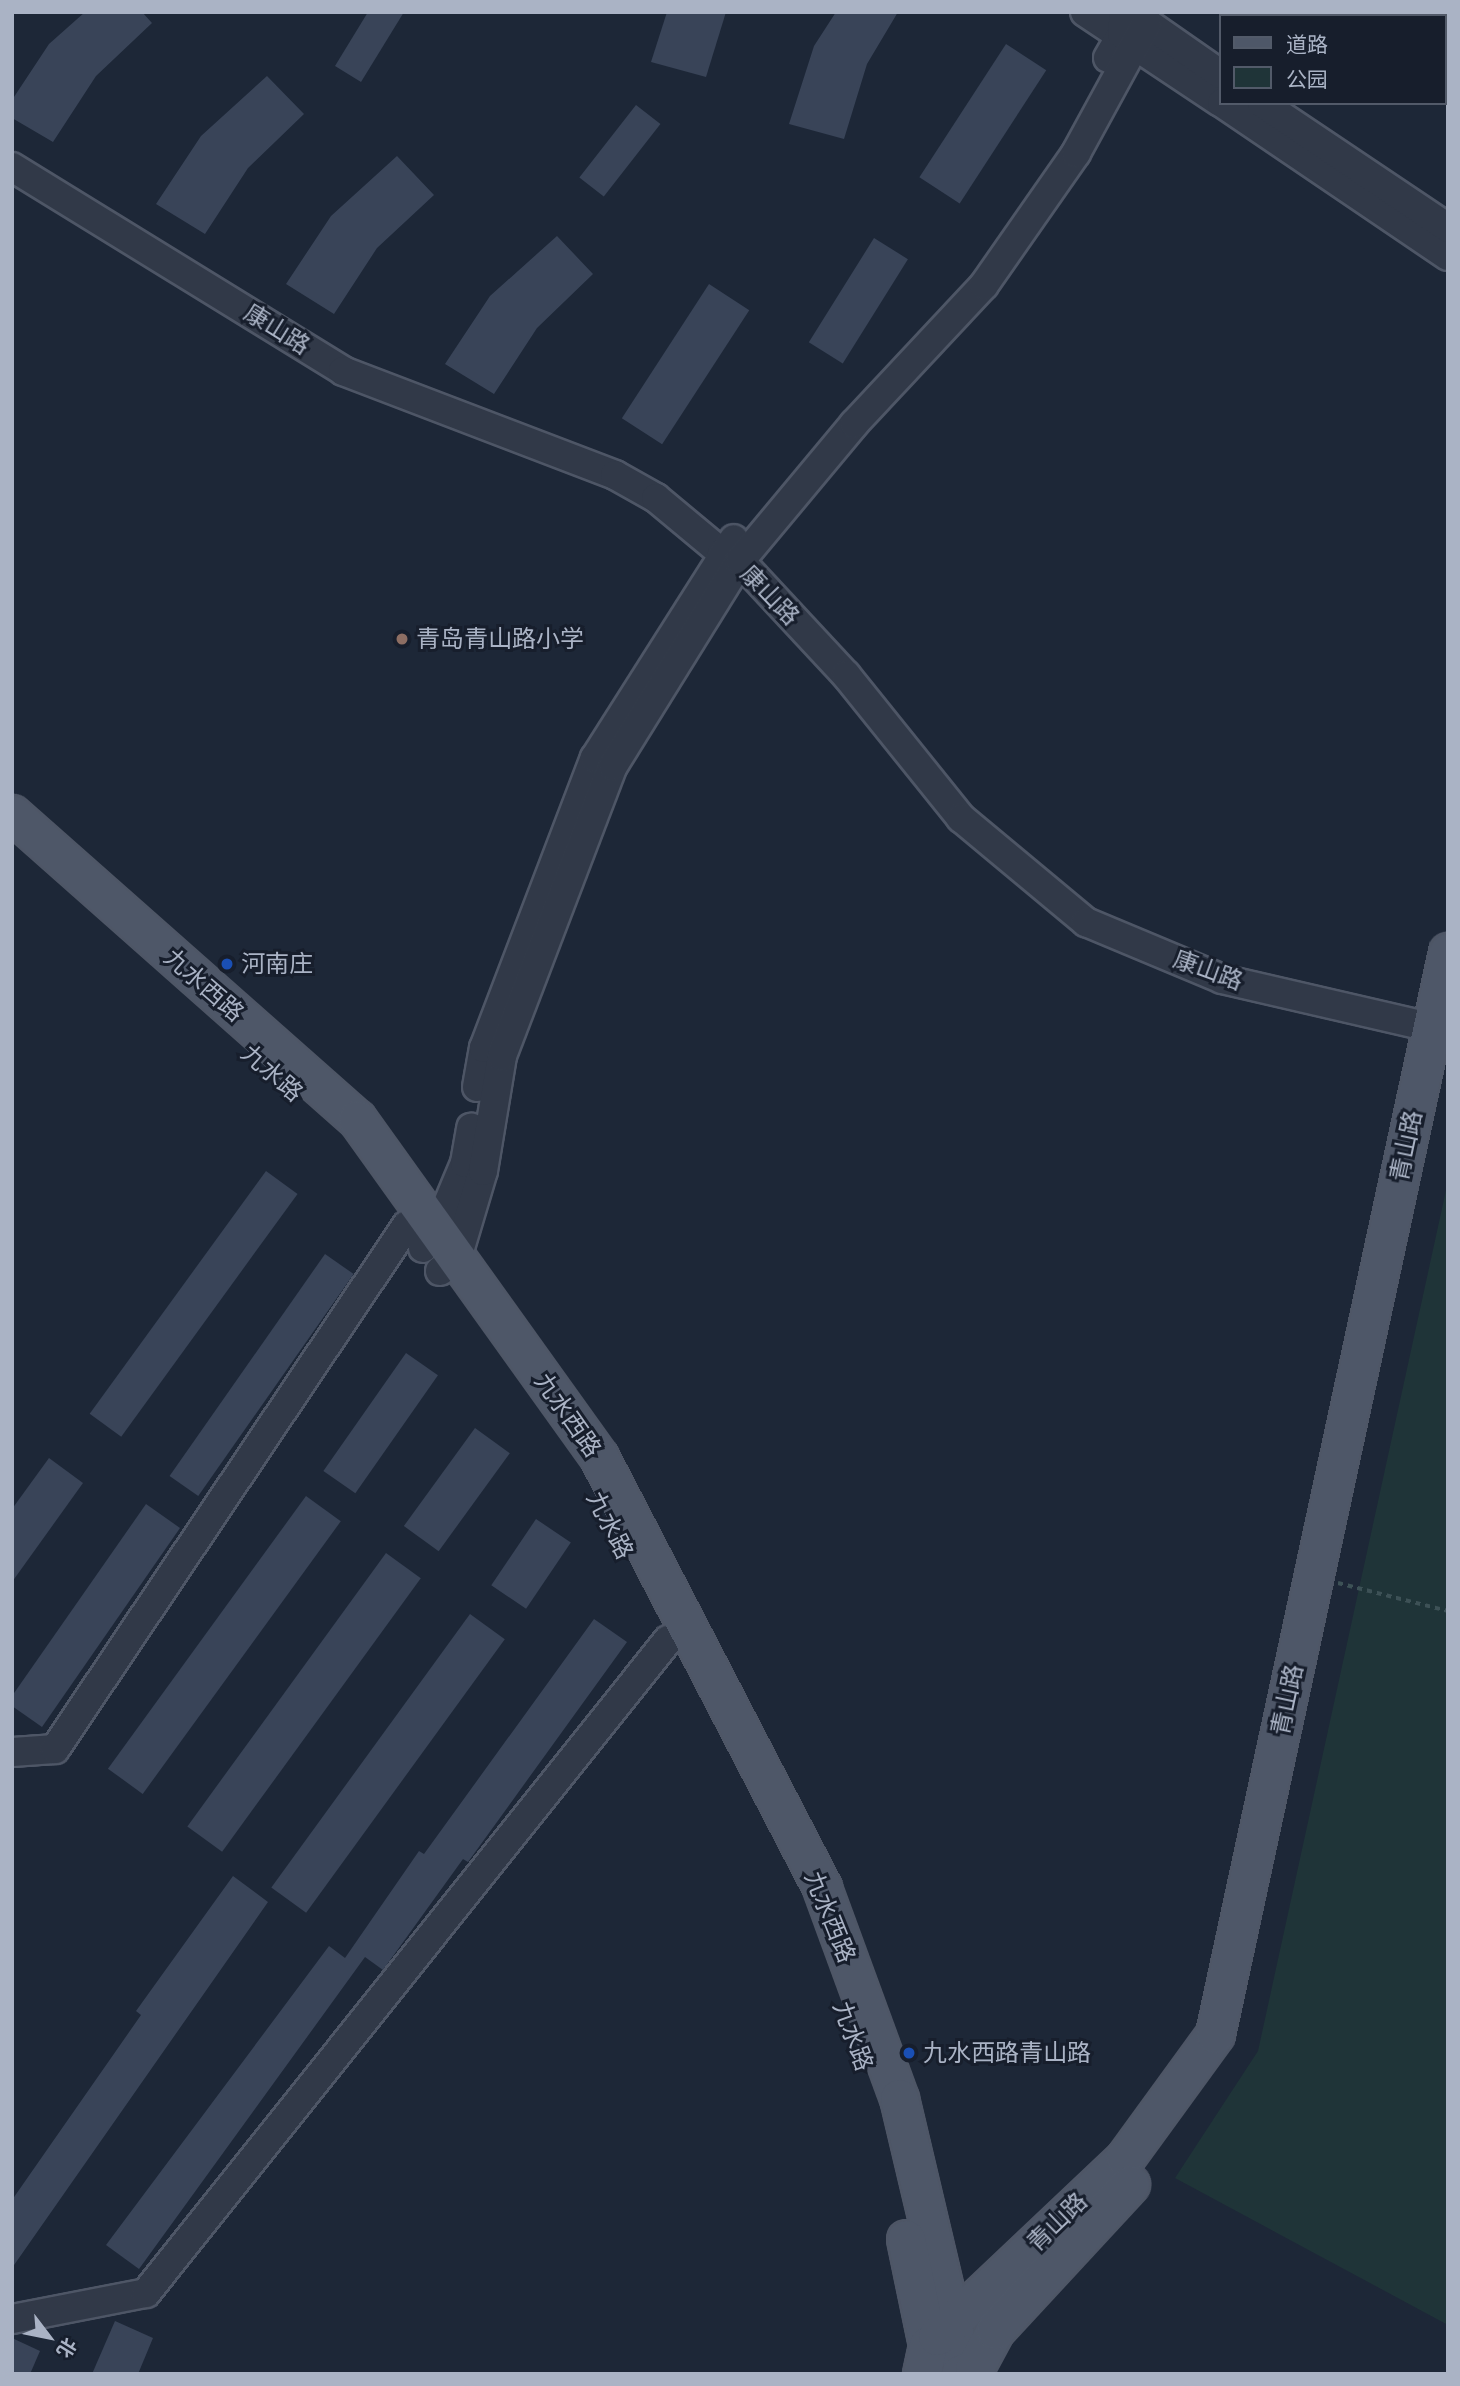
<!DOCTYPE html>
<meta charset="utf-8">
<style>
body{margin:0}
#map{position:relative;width:1460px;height:2386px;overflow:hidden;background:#1d2737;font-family:"IBM Plex Sans","Noto Sans SC",sans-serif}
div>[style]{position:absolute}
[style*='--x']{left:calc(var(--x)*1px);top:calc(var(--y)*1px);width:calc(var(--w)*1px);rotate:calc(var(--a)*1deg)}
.green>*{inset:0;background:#1f3438}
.building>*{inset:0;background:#394458;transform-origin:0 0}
.path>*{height:3.5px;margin-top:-1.75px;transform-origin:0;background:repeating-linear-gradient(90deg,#3d5156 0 5px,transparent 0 10px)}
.roads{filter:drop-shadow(2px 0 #4e5666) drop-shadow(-2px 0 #4e5666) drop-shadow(0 2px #4e5666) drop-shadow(0 -2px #4e5666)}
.minor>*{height:28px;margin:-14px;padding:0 14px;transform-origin:14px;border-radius:14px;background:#313948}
.major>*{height:37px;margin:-18.5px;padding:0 18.5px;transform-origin:18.5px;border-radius:18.5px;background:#4e5768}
.dots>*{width:19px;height:19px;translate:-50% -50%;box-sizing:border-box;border:4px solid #171e2c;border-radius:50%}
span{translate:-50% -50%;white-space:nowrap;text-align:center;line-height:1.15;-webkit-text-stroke:6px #171e2c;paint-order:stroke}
.street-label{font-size:24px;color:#aab3c5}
.poi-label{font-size:24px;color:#aab3c5}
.left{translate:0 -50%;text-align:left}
.frame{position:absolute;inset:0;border:14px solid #aab3c5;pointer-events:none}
.legend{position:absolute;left:1219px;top:14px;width:228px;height:91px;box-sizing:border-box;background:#171e2c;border:2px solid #525a69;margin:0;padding:9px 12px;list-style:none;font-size:21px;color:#aab3c5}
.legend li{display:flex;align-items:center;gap:14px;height:35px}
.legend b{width:35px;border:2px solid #525a69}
.north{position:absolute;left:14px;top:2302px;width:70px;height:70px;-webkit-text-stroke:5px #171e2c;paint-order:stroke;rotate:122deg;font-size:19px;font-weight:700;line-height:28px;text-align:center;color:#aab3c5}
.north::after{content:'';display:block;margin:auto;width:24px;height:32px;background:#aab3c5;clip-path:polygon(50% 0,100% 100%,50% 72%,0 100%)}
</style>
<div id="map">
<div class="green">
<div style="clip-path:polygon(1448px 1181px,1448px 2325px,1175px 2178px,1258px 2051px)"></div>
</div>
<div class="building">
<div style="clip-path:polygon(85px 12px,142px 12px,152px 23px,96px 76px,53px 142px,12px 118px,12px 100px,49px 44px)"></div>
<div style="clip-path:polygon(368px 12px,404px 12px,361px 82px,335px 66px)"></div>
<div style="clip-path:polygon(667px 12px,726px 12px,706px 77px,651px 62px)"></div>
<div style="clip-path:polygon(836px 12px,898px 12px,867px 64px,844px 139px,789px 124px,814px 46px)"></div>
<div style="left:1006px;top:44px;width:48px;height:159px;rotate:33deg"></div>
<div style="clip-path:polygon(267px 76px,304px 114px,248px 168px,205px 234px,156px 204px,201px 136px)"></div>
<div style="left:636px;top:105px;width:31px;height:92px;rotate:38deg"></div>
<div style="clip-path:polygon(397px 156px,434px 195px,377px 248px,334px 314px,286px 284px,331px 216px)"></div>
<div style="clip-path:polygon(557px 236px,593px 274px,537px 328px,494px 394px,445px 364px,490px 296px)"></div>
<div style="left:874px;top:238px;width:40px;height:123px;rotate:32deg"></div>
<div style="left:709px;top:284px;width:48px;height:160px;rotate:33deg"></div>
<div style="left:266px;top:1171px;width:39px;height:300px;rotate:36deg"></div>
<div style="left:325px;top:1254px;width:35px;height:271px;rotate:35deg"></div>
<div style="left:406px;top:1353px;width:39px;height:144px;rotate:35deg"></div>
<div style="left:475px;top:1428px;width:43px;height:121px;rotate:36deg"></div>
<div style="clip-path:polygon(49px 1458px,83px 1483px,12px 1582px,12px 1509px)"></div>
<div style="left:306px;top:1496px;width:43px;height:337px;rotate:36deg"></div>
<div style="clip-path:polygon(146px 1504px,180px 1528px,42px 1727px,12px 1706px,12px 1696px)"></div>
<div style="left:536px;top:1519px;width:42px;height:80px;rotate:34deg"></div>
<div style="left:386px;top:1553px;width:43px;height:338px;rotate:36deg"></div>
<div style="left:470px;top:1614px;width:43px;height:338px;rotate:36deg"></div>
<div style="clip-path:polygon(594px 1619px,627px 1642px,468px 1862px,463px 1859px,383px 1970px,365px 1957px,139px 2269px,106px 2245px,329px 1946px,345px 1958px,419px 1851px,424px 1854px)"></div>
<div style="clip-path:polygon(233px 1876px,268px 1902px,12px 2268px,12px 2200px,141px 2015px,136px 2011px)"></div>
<div style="clip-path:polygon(115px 2321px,153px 2338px,138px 2374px,92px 2374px)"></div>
<div style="clip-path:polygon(12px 2338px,40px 2351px,30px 2374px,12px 2374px)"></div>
</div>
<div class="path">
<div style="--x:1338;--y:1583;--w:114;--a:14.3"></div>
</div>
<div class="roads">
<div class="minor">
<div style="--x:1085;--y:12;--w:162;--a:33.7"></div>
<div style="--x:1134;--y:14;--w:105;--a:34.9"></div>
<div style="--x:1108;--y:58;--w:28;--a:-60"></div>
<div style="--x:1122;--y:34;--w:22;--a:-85"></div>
<div style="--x:1222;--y:103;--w:273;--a:34.1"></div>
<div style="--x:1262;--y:103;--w:224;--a:33.9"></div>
<div style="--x:12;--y:167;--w:389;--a:31.6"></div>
<div style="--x:343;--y:371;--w:291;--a:20.9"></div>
<div style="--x:615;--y:475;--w:47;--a:29.3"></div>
<div style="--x:656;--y:498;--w:86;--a:39.8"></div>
<div style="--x:722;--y:553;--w:20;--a:24"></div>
<div style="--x:740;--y:561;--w:156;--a:47.1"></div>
<div style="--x:846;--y:675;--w:184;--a:51.2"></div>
<div style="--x:961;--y:818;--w:163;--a:39.8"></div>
<div style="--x:1086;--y:922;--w:147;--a:22.7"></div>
<div style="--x:1222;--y:979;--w:232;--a:13"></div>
<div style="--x:477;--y:1087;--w:40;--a:-80"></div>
<div style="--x:484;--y:1048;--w:311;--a:-69.1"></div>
<div style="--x:595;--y:758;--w:259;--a:-57.6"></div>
<div style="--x:423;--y:1248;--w:23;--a:-52"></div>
<div style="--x:437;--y:1230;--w:73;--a:-67.3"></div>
<div style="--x:465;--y:1163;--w:36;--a:-80"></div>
<div style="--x:440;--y:1271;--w:21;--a:-37"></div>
<div style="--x:457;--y:1258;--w:91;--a:-73.4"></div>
<div style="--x:483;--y:1171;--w:117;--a:-80.6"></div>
<div style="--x:502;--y:1056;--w:311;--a:-69.1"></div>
<div style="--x:613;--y:766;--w:241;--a:-58.2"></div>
<div style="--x:740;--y:561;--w:178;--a:-50.2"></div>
<div style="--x:854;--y:424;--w:190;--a:-46.9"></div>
<div style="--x:984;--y:285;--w:161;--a:-55.1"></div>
<div style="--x:1076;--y:153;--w:148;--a:-61.4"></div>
<div style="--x:12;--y:1752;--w:43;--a:-4"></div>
<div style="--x:55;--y:1749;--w:631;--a:-56.11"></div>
<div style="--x:12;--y:2319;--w:136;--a:-11"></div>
<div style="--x:146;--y:2293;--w:836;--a:-51.36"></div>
</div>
<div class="major">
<div style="--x:12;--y:814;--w:460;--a:41.5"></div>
<div style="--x:357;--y:1119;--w:416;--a:54.4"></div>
<div style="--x:599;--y:1457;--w:485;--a:62.6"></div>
<div style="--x:822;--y:1888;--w:224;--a:69.9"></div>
<div style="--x:899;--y:2098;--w:284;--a:76.7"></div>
<div style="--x:906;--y:2239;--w:108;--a:78.3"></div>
<div style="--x:928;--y:2345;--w:30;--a:102"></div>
<div style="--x:937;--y:2336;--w:259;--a:-43.4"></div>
<div style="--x:1125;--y:2158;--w:153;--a:-54"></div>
<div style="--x:1215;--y:2034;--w:1107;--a:-77.85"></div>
<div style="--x:960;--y:2374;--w:15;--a:-20"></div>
<div style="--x:974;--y:2369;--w:44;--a:-61.7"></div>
<div style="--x:995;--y:2330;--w:199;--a:-47.2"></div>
</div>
</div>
<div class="dots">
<div style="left:402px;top:639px;background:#8d6e63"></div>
<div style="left:227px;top:964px;background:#1a4fb4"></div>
<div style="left:909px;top:2053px;background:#1a4fb4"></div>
</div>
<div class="street-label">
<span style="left:277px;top:329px;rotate:32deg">康山路</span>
<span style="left:770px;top:595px;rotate:46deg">康山路</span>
<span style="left:1208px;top:970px;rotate:20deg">康山路</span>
<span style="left:204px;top:985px;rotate:41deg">九水西路</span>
<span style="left:272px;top:1073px;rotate:41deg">九水路</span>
<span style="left:1406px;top:1146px;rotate:-78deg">青山路</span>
<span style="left:568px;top:1415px;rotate:55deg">九水西路</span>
<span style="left:610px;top:1525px;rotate:63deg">九水路</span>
<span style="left:1287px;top:1700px;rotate:-78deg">青山路</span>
<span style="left:830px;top:1917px;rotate:68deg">九水西路</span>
<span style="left:853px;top:2036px;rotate:70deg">九水路</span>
<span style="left:1057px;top:2222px;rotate:-44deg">青山路</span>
</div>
<div class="poi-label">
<span class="left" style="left:416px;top:639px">青岛青山路小学</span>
<span class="left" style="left:241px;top:964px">河南庄</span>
<span class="left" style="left:923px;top:2053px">九水西路青山路</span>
</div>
<div class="frame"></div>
<ul class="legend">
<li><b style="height:9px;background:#4e5768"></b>道路</li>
<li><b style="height:19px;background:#1f3438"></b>公园</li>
</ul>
<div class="north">北</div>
</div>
